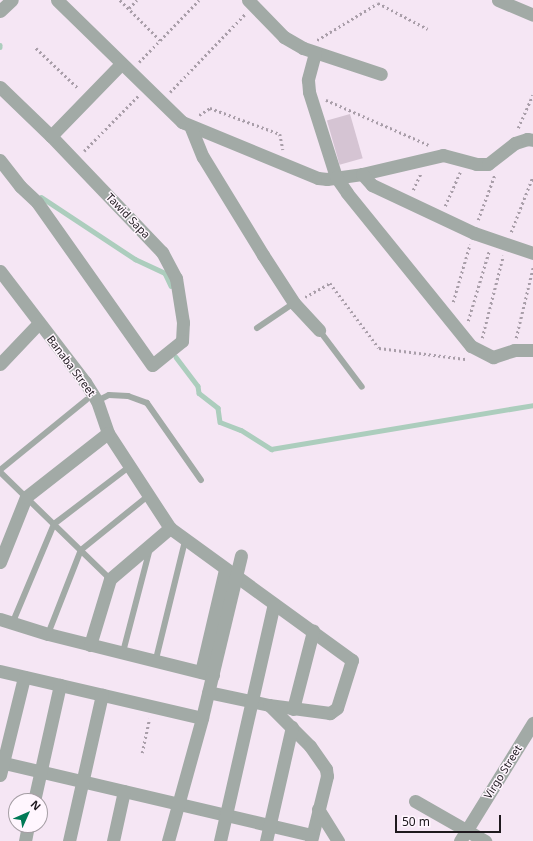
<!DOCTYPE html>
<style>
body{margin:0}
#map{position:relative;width:533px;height:841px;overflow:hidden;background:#f5e6f4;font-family:"Noto Sans",sans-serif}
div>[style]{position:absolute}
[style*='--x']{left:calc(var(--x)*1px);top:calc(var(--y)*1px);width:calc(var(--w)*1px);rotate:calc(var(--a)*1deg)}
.green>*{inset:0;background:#d5c4d3;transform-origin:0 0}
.stream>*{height:4.5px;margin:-2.25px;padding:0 2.25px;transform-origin:2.25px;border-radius:2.25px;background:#accdbd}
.path>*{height:2.5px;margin-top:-1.25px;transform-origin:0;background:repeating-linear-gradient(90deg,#a99ea9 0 2px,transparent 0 5px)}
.service>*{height:6px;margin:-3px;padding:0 3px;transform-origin:3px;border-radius:3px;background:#a2aaa6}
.minor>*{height:13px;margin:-6.5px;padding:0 6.5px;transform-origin:6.5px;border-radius:6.5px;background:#a2aaa6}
span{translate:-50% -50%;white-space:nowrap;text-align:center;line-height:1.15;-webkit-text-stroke:3px #fff6fe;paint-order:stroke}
.street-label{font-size:11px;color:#1e191e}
.north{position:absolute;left:8px;top:793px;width:40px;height:40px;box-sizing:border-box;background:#fff6fe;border:1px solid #a59ea4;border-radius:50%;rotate:45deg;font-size:11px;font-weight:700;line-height:16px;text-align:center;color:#1e191e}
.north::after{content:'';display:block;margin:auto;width:14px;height:18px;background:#007956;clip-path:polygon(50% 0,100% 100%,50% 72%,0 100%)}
.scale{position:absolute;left:395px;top:815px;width:106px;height:18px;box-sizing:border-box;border:2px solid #1e191e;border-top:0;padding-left:5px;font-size:12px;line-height:14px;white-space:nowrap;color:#1e191e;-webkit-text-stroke:3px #fff6fe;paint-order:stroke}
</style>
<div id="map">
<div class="green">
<div style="left:350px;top:114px;width:46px;height:24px;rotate:74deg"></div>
</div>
<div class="stream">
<div style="--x:0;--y:45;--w:2;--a:90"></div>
<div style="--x:41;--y:197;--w:113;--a:33.4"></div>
<div style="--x:135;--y:259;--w:33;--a:25"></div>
<div style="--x:165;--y:273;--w:14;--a:65"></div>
<div style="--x:176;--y:357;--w:36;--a:53"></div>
<div style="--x:198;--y:386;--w:7;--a:82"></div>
<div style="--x:199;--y:393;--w:24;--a:38"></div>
<div style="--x:218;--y:408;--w:14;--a:82"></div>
<div style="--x:220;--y:422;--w:22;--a:21"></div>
<div style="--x:241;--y:430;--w:36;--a:32"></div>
<div style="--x:271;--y:449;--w:266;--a:-9.5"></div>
</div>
<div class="path">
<div style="--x:120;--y:0;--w:57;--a:45"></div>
<div style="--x:129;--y:8;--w:11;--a:-45"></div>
<div style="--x:317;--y:40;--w:71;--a:-31.2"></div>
<div style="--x:378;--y:3;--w:56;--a:27.5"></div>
<div style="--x:36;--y:48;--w:59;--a:43.6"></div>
<div style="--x:139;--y:62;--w:86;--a:-45.9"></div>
<div style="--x:170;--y:92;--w:108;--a:-46.1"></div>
<div style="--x:326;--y:100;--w:112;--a:23.6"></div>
<div style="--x:199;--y:115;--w:13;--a:-32"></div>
<div style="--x:210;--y:108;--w:75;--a:20.4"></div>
<div style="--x:280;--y:134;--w:16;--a:79"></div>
<div style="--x:518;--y:128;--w:36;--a:-66"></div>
<div style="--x:84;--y:151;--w:77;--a:-45.5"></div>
<div style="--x:413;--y:190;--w:19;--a:-65"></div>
<div style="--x:445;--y:206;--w:37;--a:-66"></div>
<div style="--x:478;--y:220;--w:49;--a:-69.7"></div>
<div style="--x:511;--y:232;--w:60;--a:-68.6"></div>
<div style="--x:305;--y:297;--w:29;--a:-29"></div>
<div style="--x:330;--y:283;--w:81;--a:53"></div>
<div style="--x:379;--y:348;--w:87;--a:7.3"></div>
<div style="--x:453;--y:302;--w:60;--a:-73.7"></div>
<div style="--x:468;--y:321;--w:73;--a:-73.3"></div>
<div style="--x:482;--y:338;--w:85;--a:-75.6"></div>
<div style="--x:516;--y:338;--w:73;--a:-76.5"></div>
<div style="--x:142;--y:753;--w:35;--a:-78"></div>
</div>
<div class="service">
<div style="--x:257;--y:328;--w:45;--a:-34"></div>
<div style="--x:319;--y:330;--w:71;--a:53"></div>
<div style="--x:97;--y:401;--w:13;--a:-27"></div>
<div style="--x:109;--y:395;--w:19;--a:3"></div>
<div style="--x:128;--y:396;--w:20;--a:20"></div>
<div style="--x:147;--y:403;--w:94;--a:55"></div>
<div style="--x:0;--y:470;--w:111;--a:-39.1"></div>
<div style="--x:0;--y:472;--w:153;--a:44.2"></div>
<div style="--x:12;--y:624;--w:108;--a:-67.2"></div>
<div style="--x:54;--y:524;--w:96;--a:-37.3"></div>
<div style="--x:48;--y:634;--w:90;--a:-68.6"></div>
<div style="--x:81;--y:550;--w:86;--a:-38.9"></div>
<div style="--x:123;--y:652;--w:107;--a:-75.4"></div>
<div style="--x:156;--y:659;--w:122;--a:-76.2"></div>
</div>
<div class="minor">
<div style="--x:57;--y:0;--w:175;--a:44.3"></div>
<div style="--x:182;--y:122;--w:147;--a:22.4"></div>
<div style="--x:318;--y:178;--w:9;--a:6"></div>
<div style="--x:327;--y:179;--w:35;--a:-8"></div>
<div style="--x:362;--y:174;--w:83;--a:-13.2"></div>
<div style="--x:443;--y:155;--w:34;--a:15"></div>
<div style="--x:476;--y:164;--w:12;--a:0"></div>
<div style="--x:488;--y:164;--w:34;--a:-38"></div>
<div style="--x:515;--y:143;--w:13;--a:-18"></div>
<div style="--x:527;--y:139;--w:6;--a:9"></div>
<div style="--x:248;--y:0;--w:52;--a:45.8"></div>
<div style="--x:284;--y:37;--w:22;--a:30"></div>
<div style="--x:303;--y:48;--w:82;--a:18.4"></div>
<div style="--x:498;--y:0;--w:38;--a:23"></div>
<div style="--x:0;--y:11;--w:16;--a:-43"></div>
<div style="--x:315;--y:53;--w:28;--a:105"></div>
<div style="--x:308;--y:80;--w:12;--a:85"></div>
<div style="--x:309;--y:92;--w:89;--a:72.4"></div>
<div style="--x:336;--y:177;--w:19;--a:55"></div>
<div style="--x:347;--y:193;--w:197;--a:51"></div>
<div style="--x:471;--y:346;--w:25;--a:27"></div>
<div style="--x:493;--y:357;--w:22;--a:-18"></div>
<div style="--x:514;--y:350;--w:19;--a:0"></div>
<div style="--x:0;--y:87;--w:71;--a:43.9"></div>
<div style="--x:51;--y:136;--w:161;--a:46.3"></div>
<div style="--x:162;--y:252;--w:30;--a:62"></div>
<div style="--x:176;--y:278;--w:45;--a:81"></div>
<div style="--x:183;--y:322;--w:19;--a:93"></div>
<div style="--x:182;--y:341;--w:38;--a:141"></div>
<div style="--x:152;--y:365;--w:199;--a:-125.2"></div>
<div style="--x:37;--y:202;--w:23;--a:-137"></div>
<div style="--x:20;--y:186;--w:33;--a:-128"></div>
<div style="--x:191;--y:128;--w:31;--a:68"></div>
<div style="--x:203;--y:157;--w:115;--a:58.5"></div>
<div style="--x:263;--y:255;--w:57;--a:57.1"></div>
<div style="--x:294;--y:303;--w:37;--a:47"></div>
<div style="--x:51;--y:136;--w:100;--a:-45.8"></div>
<div style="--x:362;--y:174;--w:15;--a:48"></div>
<div style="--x:372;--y:185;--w:113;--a:25.2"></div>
<div style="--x:474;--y:233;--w:62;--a:18.7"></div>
<div style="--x:0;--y:271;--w:140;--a:52.6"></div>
<div style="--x:85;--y:382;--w:22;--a:58"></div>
<div style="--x:97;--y:401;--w:34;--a:71"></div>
<div style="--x:108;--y:433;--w:113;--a:56.9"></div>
<div style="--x:170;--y:528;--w:225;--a:36"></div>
<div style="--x:352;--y:660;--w:50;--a:107.4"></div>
<div style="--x:337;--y:708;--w:9;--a:144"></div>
<div style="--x:330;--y:713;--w:62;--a:-172.5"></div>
<div style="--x:269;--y:705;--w:62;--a:-168"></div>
<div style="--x:0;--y:364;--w:55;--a:-46.5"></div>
<div style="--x:0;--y:562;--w:70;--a:-68.2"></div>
<div style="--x:26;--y:497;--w:104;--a:-38"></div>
<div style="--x:0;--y:619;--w:50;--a:17.4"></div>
<div style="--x:48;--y:634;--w:170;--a:14"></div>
<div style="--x:90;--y:645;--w:69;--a:-73.1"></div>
<div style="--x:110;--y:579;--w:79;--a:-40.4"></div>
<div style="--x:0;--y:671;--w:207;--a:13.1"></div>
<div style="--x:201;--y:672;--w:105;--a:-76.8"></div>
<div style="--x:269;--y:705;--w:58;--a:45"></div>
<div style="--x:310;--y:746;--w:28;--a:55"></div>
<div style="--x:326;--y:769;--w:7;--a:82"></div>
<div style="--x:327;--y:776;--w:67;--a:103.8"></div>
<div style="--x:293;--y:709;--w:81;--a:-75.6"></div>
<div style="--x:0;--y:762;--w:320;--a:13.2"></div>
<div style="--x:0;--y:775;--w:101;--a:-76.2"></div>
<div style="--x:34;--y:801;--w:119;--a:-77.4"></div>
<div style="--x:415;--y:801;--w:81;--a:29.7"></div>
<div style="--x:318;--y:809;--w:38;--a:58"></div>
<div style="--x:25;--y:841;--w:16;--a:-79"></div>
<div style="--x:69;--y:841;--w:150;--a:-77.3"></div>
<div style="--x:113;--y:841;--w:51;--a:-77.6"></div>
<div style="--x:168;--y:841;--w:128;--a:-74.5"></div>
<div style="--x:202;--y:718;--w:167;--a:-76.5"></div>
<div style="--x:220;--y:841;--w:243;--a:-77.2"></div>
<div style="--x:266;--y:841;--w:117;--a:-77.2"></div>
<div style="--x:460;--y:841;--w:139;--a:-58.3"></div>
</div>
<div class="street-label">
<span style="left:128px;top:216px;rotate:46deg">Tawid Sapa</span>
<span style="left:71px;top:366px;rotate:53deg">Banaba Street</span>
<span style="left:503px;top:772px;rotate:-58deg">Virgo Street</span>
</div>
<div class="north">N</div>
<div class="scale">50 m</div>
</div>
